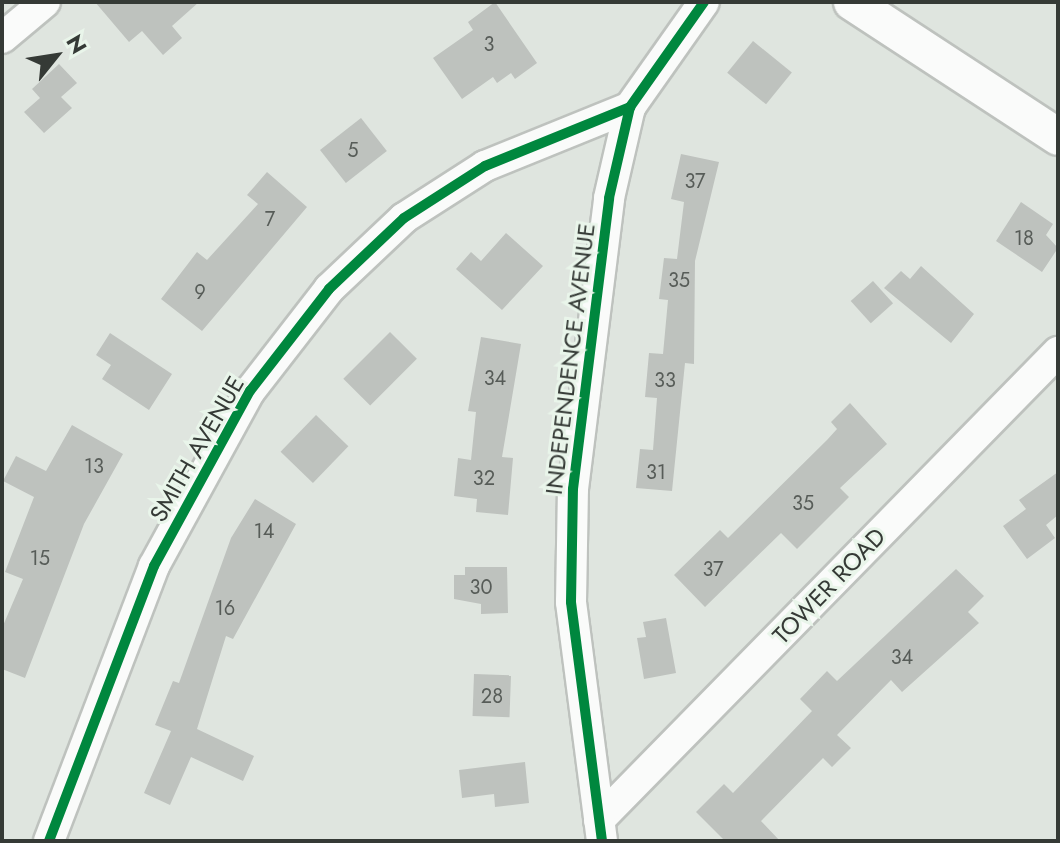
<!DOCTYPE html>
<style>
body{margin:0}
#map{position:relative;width:1060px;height:843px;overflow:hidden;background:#dfe5df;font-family:Jost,sans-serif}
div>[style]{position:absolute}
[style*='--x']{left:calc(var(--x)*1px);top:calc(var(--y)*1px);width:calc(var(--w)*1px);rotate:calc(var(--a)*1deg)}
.building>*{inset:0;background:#bec2be;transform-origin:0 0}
.roads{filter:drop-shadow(2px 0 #bec2be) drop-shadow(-2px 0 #bec2be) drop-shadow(0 2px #bec2be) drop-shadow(0 -2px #bec2be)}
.minor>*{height:30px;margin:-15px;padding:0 15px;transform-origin:15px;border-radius:15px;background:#fafbfa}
.tertiary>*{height:36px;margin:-18px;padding:0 18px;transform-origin:18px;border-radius:18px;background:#fafbfa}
.cycleway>*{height:10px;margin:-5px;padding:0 5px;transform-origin:5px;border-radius:5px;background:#00873e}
span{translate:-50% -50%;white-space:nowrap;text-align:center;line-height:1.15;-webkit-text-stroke:6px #e9f5ea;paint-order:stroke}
.number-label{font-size:20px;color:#575c58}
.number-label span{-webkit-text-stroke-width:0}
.street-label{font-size:24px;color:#353a36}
.frame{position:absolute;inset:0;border:4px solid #353a36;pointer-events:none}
.north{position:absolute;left:16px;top:16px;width:80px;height:80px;-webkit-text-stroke:6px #e9f5ea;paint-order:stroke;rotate:60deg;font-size:22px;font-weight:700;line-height:32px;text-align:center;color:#353a36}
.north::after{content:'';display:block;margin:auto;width:28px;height:36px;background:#353a36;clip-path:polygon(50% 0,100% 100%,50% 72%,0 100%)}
</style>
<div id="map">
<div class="building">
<div style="clip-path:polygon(95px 2px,199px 2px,172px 26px,182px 38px,163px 55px,142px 31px,129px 42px)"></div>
<div style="clip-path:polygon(495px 2px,537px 63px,515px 79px,511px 73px,497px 83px,493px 77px,462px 99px,433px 58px,473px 30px,468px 22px)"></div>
<div style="left:753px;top:41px;width:50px;height:41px;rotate:39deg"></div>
<div style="clip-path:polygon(59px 64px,77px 83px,61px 97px,72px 108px,44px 133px,24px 112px,40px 98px,32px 89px)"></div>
<div style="left:361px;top:118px;width:42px;height:52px;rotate:52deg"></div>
<div style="clip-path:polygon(681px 154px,719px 162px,695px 261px,694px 364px,685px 363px,672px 491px,636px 488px,640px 449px,653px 450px,657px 398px,645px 397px,649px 353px,663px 354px,668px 300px,659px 299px,664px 258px,677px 259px,684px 202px,671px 199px)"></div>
<div style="clip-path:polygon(267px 172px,307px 207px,202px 331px,161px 299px,197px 252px,207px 260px,258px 204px,247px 195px)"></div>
<div style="clip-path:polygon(1021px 202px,1053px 224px,1046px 235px,1058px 248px,1042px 272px,996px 241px)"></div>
<div style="clip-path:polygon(506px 233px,543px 266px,502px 310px,456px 269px,471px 252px,481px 261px)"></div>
<div style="clip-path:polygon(921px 266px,974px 314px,951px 343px,884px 288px,901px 271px,910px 279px)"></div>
<div style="left:873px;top:281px;width:30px;height:30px;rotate:48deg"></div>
<div style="left:390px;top:332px;width:38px;height:66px;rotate:45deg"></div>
<div style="clip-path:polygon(110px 333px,172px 374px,149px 410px,102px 379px,111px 365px,96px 355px)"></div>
<div style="clip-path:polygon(481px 337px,521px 344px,502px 457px,513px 458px,508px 515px,476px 512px,477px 499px,454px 496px,458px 458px,471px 460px,476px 412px,468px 411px)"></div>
<div style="clip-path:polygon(850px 403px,887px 444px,840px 488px,849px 497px,797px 549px,781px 533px,705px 607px,674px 575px,720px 530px,728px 538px,827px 440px,837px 429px,831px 422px)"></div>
<div style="left:316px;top:415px;width:45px;height:51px;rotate:44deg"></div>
<div style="clip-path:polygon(72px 425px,123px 454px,84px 524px,25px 678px,2px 669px,2px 628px,23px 579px,5px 572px,34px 497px,3px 481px,16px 456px,46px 471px)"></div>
<div style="clip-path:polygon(1058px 472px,1058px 515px,1046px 525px,1055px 538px,1027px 559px,1003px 526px,1026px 509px,1019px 500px)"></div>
<div style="clip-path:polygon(255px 499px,296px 524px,233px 639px,226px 636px,197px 729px,254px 756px,243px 781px,191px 757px,170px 805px,144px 793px,171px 731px,155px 725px,173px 681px,179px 683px,231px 538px)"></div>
<div style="clip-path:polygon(465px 567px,507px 567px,508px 613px,481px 614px,481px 604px,454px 599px,454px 575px,465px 575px)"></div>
<div style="clip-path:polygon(956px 569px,984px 596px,968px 612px,979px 623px,902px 692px,891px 680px,837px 735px,851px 748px,832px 767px,823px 758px,761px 821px,780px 841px,725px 841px,696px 812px,724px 784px,733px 793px,812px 711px,800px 699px,827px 671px,837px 681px)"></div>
<div style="clip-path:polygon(666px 618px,676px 673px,644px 679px,637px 638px,646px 637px,643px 622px)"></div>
<div style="left:474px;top:674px;width:37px;height:42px;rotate:2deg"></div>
<div style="clip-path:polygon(525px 762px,529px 803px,495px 807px,494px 794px,462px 798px,459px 770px)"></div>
</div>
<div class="roads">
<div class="minor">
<div style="--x:2;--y:38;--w:56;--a:-39.9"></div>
<div style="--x:599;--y:820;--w:656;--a:-45.56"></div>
<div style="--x:49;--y:841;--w:294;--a:-69.1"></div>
<div style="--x:154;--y:566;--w:200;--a:-61.3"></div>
<div style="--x:250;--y:391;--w:129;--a:-52.2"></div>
<div style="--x:329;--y:289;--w:103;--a:-43.4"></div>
<div style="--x:404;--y:218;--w:96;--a:-32.7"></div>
<div style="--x:485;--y:166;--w:157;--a:-22.1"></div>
<div style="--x:602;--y:841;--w:241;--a:-97.4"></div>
<div style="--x:571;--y:602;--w:113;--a:-89"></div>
<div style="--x:573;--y:489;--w:293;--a:-82.9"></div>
<div style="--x:609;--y:198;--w:93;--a:-77"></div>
<div style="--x:630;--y:107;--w:128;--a:-54.8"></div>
</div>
<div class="tertiary">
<div style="--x:852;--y:2;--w:246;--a:33.2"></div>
</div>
</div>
<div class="cycleway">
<div style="--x:49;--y:841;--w:294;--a:-69.1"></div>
<div style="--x:154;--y:566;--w:200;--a:-61.3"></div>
<div style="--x:250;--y:391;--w:129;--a:-52.2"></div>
<div style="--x:329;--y:289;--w:103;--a:-43.4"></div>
<div style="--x:404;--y:218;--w:96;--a:-32.7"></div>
<div style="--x:485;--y:166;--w:157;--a:-22.1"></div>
<div style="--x:602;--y:841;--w:241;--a:-97.4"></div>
<div style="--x:571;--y:602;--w:113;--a:-89"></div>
<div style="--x:573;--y:489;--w:293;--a:-82.9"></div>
<div style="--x:609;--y:198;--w:93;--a:-77"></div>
<div style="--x:630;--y:107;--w:128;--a:-54.8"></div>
</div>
<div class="number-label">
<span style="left:489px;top:44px">3</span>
<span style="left:353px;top:150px">5</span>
<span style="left:695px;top:181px">37</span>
<span style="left:270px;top:219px">7</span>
<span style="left:1024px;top:238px">18</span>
<span style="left:679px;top:280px">35</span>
<span style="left:200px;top:292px">9</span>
<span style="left:495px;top:378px">34</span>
<span style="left:665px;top:380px">33</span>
<span style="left:94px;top:466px">13</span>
<span style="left:656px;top:472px">31</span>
<span style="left:484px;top:478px">32</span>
<span style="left:803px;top:503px">35</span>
<span style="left:264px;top:531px">14</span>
<span style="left:40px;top:558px">15</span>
<span style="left:713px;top:569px">37</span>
<span style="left:481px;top:587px">30</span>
<span style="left:225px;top:608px">16</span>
<span style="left:902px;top:657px">34</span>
<span style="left:492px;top:696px">28</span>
</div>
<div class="street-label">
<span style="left:570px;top:359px;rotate:-83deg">INDEPENDENCE AVENUE</span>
<span style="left:197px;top:449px;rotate:-60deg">SMITH AVENUE</span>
<span style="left:829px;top:586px;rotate:-46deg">TOWER ROAD</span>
</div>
<div class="frame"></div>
<div class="north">N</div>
</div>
